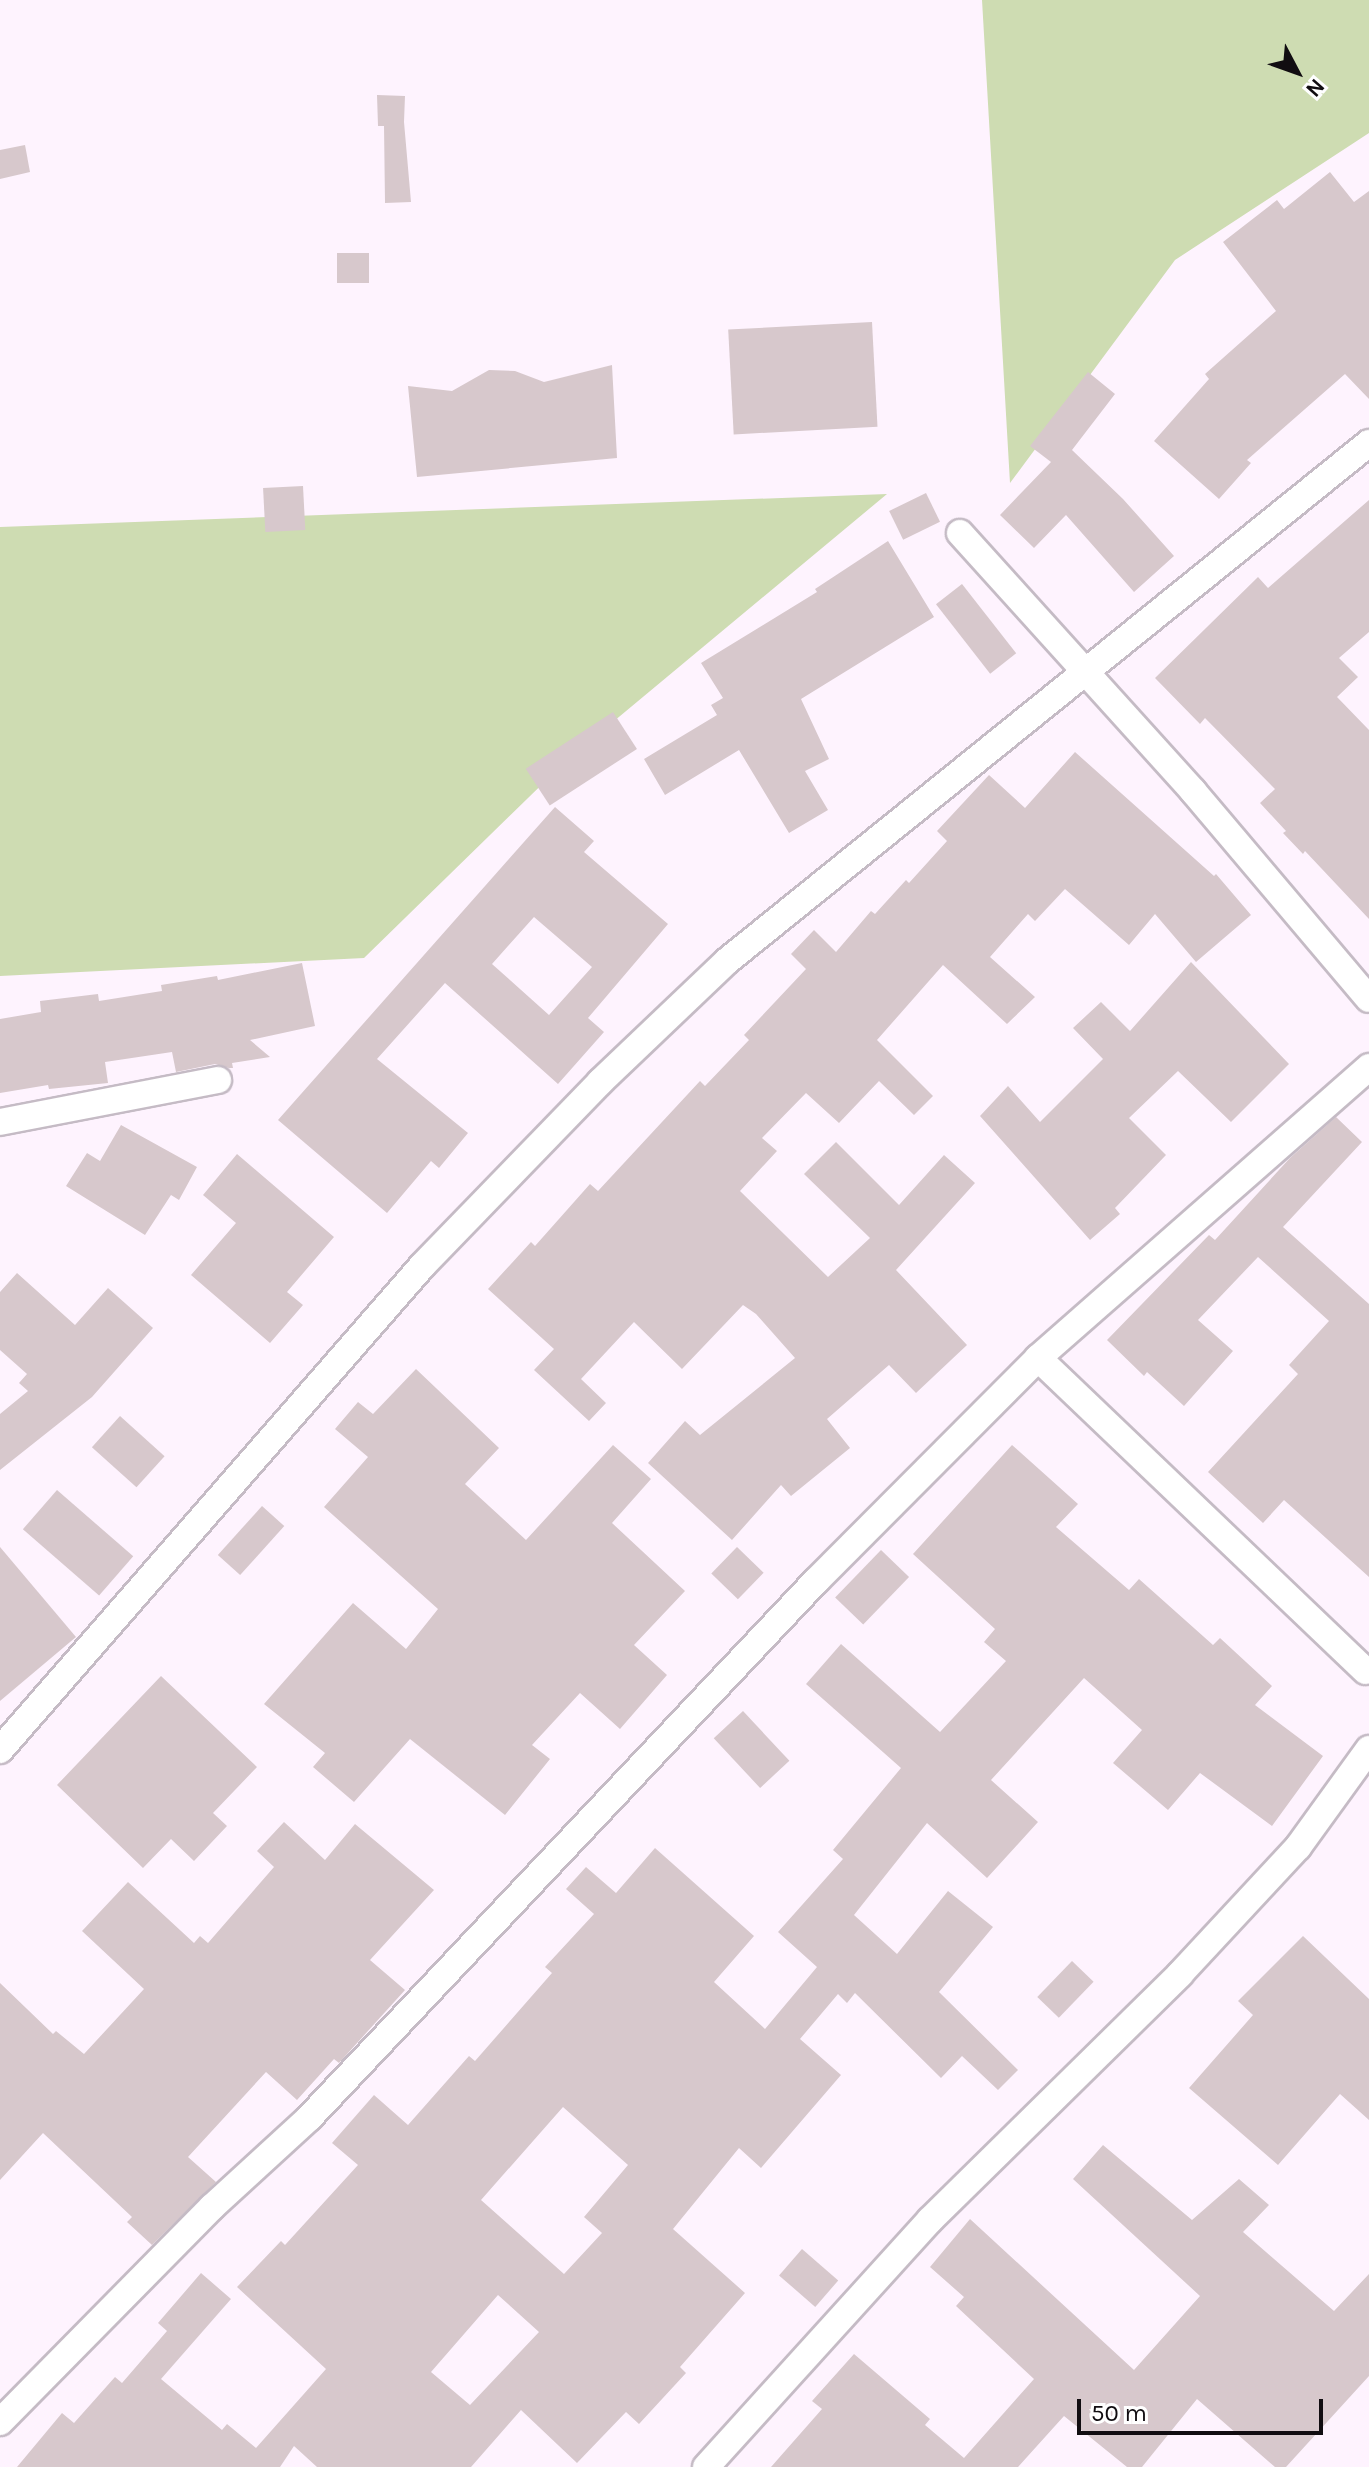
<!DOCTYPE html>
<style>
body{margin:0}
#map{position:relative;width:1369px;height:2467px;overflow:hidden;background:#fef3fe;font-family:Karla,sans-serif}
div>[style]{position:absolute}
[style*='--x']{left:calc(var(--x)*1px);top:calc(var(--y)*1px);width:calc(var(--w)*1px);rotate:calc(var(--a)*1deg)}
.green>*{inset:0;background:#cedcb2}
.building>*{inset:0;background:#d7c8cc;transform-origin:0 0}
.roads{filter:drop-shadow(2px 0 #c5bbc5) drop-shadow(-2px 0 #c5bbc5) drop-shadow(0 2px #c5bbc5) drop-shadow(0 -2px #c5bbc5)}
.street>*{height:26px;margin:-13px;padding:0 13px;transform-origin:13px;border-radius:13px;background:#fff}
span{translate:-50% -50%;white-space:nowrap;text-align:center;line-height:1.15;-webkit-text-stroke:7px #fff;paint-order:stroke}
.north{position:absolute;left:1257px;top:32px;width:80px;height:80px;-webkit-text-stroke:6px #fff;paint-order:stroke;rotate:131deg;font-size:22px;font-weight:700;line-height:32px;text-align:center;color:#110d11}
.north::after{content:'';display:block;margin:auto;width:28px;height:36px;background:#110d11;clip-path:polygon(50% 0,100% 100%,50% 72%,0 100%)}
.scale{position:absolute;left:1077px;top:2399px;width:246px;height:36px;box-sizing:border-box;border:4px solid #110d11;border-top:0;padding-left:10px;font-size:24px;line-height:28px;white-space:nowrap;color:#110d11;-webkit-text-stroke:6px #fff;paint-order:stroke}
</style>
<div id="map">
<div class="green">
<div style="clip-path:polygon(982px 0,1369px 0,1369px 133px,1175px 260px,1010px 483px)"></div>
<div style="clip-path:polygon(887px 494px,566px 761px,364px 958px,0 976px,0 527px)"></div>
</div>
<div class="building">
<div style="clip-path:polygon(377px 95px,405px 96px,404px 122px,411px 202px,385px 203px,384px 126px,378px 126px)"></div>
<div style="clip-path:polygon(25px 145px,30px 172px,0 179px,0 150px)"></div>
<div style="clip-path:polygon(1330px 172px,1354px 202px,1369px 191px,1369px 399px,1345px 374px,1247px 460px,1251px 463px,1219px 499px,1154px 441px,1209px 379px,1205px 374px,1276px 311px,1223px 242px,1277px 200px,1284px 209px)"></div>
<div style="left:337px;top:253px;width:32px;height:30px"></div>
<div style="left:872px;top:322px;width:105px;height:144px;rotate:87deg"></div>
<div style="clip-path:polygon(612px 365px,617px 458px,417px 477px,408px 386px,452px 391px,489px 370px,515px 371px,544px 382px)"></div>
<div style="clip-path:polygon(1088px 372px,1115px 394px,1072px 450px,1123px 499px,1174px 556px,1134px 592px,1066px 515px,1034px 548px,1000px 515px,1051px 462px,1030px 446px)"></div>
<div style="left:303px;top:486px;width:44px;height:40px;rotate:87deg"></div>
<div style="left:926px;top:493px;width:32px;height:41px;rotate:64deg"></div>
<div style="clip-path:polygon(1369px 500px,1369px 632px,1339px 658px,1358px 677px,1337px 697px,1369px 730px,1369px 919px,1305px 851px,1303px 854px,1283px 833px,1286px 831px,1260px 803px,1275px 789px,1205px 718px,1200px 724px,1155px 678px,1258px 577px,1268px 588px)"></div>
<div style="clip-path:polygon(888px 541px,934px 617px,801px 699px,829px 759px,805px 771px,828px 810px,789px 833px,739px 750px,665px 795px,644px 759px,717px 715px,711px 705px,723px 698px,701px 663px,817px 592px,815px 589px)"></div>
<div style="left:962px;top:584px;width:88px;height:33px;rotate:52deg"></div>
<div style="left:613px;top:712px;width:44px;height:104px;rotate:57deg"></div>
<div style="clip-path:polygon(1075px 752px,1214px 876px,1216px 874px,1251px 915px,1196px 962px,1155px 914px,1129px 945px,1065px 889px,1035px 921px,1028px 914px,990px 957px,1035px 997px,1007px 1024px,943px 965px,877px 1040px,933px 1096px,914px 1115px,879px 1081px,839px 1123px,806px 1093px,762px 1138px,777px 1151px,740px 1191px,828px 1277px,870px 1238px,804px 1174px,836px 1142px,899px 1205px,944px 1155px,975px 1183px,896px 1270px,967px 1345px,916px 1393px,889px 1365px,827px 1419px,850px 1448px,791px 1496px,781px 1485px,732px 1540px,648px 1463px,685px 1421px,700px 1435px,795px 1358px,756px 1314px,743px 1305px,682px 1369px,634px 1322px,581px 1379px,606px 1403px,589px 1421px,534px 1370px,554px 1349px,488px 1289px,531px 1242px,535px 1246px,590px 1184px,598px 1191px,700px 1081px,705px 1086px,749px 1040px,744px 1035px,806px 969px,791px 954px,814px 930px,836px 952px,871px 911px,875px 914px,906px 880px,909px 883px,947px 841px,937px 831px,989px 775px,1025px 808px)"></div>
<div style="clip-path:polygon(evenodd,555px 807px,594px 841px,584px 852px,668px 924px,588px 1018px,604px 1032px,558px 1084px,445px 983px,377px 1059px,468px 1133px,439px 1168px,431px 1161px,387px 1213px,278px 1120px,555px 807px,534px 917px,592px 967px,549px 1015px,492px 964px,534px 917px)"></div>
<div style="clip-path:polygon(1191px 962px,1289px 1064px,1231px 1122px,1178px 1071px,1129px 1118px,1166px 1155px,1115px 1208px,1120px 1214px,1090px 1240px,980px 1116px,1008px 1086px,1040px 1122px,1103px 1059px,1073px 1028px,1101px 1002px,1130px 1031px)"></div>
<div style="clip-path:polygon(302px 963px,315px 1026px,250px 1040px,270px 1057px,232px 1063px,233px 1068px,229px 1068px,215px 1064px,176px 1072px,172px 1052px,105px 1062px,108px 1083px,49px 1089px,48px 1085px,0 1093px,0 1019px,41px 1012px,40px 1001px,98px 994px,99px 1001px,162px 991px,161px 985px,217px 976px,218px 980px)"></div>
<div style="clip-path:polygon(1336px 1117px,1362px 1142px,1283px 1227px,1369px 1304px,1369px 1577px,1284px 1500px,1263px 1523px,1208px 1472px,1298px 1374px,1289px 1365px,1329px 1321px,1258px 1257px,1198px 1320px,1233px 1351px,1184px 1406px,1147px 1372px,1144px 1376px,1107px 1340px,1209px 1235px,1215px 1240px,1290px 1158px)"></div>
<div style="clip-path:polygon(121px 1125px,197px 1167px,179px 1200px,171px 1195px,145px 1235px,66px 1186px,87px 1153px,100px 1161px)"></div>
<div style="clip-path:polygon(237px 1154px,334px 1237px,287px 1292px,303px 1305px,270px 1343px,191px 1275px,236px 1223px,203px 1195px)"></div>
<div style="clip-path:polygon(17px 1273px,75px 1325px,108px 1288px,153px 1328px,92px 1397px,0 1470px,0 1414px,28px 1391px,19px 1383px,27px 1374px,0 1350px,0 1292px)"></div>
<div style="clip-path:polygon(416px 1369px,499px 1448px,465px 1484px,526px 1540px,613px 1445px,651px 1479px,612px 1523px,685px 1591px,634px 1645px,667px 1675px,620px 1729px,580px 1693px,532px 1745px,550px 1759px,505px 1815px,410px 1739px,354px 1802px,313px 1767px,325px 1753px,264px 1704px,353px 1603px,406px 1649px,438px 1609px,324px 1507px,368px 1457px,335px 1429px,358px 1402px,373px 1414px)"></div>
<div style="left:120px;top:1416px;width:60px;height:42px;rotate:42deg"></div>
<div style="clip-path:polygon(evenodd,1012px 1445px,1078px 1504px,1056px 1527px,1129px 1590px,1139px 1579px,1213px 1645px,1220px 1638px,1272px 1686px,1255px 1705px,1323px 1756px,1272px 1826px,1200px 1773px,1168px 1810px,1113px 1763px,1142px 1730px,1084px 1678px,991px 1780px,1038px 1822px,987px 1878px,927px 1823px,854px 1915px,897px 1954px,948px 1891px,993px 1927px,939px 1992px,1018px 2070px,998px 2090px,962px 2056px,941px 2078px,855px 1993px,847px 2003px,838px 1994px,800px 2039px,841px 2075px,761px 2168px,739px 2148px,673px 2229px,745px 2293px,680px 2367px,686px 2373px,639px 2424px,626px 2412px,577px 2463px,521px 2410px,471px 2467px,317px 2467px,294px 2446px,280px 2467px,17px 2467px,62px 2413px,74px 2423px,115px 2377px,122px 2383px,167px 2331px,158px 2323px,201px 2273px,231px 2299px,161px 2379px,222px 2430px,227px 2424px,256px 2448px,326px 2369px,237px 2287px,281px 2241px,285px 2245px,358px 2165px,332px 2143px,374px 2095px,408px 2125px,469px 2056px,475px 2061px,552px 1973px,545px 1967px,594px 1914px,566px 1889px,586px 1867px,616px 1893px,655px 1848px,754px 1936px,714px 1982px,765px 2029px,817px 1967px,778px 1932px,843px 1859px,833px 1850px,901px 1768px,806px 1684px,841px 1644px,940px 1732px,1006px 1661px,984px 1642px,995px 1629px,913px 1554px,1012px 1445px,563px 2107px,628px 2165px,584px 2217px,602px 2233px,564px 2274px,481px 2200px,563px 2107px,1012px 1445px,498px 2295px,539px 2332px,470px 2405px,431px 2372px,498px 2295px)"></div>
<div style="left:57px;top:1490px;width:101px;height:52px;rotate:41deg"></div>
<div style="left:262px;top:1506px;width:30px;height:66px;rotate:42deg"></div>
<div style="clip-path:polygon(0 1547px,76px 1637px,0 1701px)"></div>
<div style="left:737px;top:1547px;width:37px;height:37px;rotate:44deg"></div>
<div style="left:881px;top:1550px;width:39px;height:66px;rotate:44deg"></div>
<div style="clip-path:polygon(161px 1676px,257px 1767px,213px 1813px,227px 1826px,194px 1861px,171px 1839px,143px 1868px,57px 1785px)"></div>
<div style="left:743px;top:1711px;width:68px;height:40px;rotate:47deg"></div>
<div style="clip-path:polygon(284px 1822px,325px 1860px,355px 1824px,434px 1890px,370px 1960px,405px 1990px,339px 2063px,334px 2059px,297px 2100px,266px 2072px,188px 2157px,216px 2182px,152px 2245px,127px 2222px,132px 2217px,43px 2133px,0 2180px,0 1983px,53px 2034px,56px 2031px,84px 2054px,144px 1989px,82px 1931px,128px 1882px,194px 1943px,200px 1936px,208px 1943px,274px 1867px,257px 1851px)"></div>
<div style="clip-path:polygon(1303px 1936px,1369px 1999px,1369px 2120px,1340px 2094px,1278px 2165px,1189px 2088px,1253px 2015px,1238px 2001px)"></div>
<div style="left:1072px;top:1961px;width:30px;height:50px;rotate:44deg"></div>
<div style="clip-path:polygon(1103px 2145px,1192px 2220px,1239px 2179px,1269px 2205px,1243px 2232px,1334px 2311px,1369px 2274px,1369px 2376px,1286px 2467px,1275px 2467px,1197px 2399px,1142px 2467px,1127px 2467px,1064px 2416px,1018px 2467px,771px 2467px,822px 2409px,812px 2401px,854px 2354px,930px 2419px,925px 2425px,964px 2458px,1034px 2379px,956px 2306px,964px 2297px,930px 2267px,970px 2219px,1134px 2370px,1200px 2296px,1073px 2179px)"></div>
<div style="left:802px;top:2249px;width:48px;height:35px;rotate:41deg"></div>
</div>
<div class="roads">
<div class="street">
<div style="--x:960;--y:533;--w:348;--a:47.9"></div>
<div style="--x:1193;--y:791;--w:272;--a:49.8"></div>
<div style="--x:0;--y:1122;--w:222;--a:-10.9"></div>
<div style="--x:1038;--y:1358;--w:453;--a:43.7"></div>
<div style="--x:0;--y:1750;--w:642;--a:-48.91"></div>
<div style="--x:422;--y:1266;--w:256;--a:-45.9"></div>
<div style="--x:600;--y:1082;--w:175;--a:-43.6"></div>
<div style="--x:727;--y:961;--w:825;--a:-38.9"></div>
<div style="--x:0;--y:2422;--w:302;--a:-45.4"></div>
<div style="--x:212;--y:2207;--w:132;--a:-42.5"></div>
<div style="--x:309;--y:2118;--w:739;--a:-46.65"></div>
<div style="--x:816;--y:1581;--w:315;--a:-45.1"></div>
<div style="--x:1038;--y:1358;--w:441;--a:-41.3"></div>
<div style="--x:706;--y:2467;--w:333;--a:-47.8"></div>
<div style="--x:930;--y:2220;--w:351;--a:-44.5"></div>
<div style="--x:1180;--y:1974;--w:173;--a:-47.1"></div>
<div style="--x:1298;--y:1847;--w:121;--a:-54.1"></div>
</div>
</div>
<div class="north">N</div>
<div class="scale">50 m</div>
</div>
